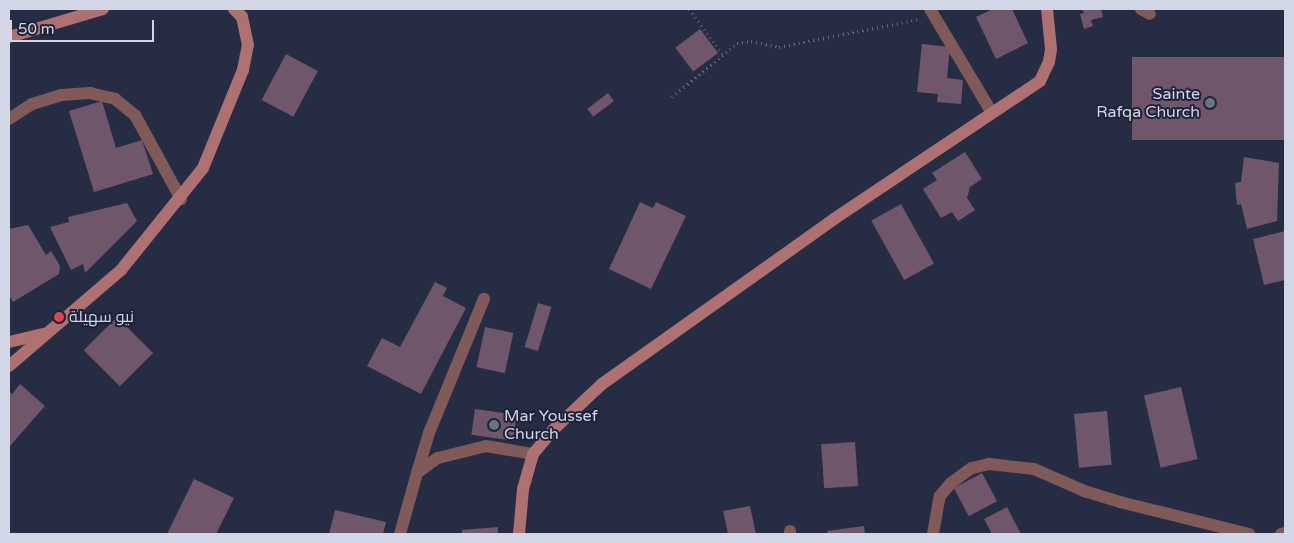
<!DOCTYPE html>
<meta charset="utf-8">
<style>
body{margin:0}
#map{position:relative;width:1294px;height:543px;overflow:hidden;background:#272c45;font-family:"Varela Round",Cairo,sans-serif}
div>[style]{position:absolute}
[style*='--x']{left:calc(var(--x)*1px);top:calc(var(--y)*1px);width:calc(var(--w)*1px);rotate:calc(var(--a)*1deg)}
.building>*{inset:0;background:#6f566b;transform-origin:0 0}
.path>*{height:3px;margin-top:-1.5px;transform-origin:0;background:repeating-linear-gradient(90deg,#64697e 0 1px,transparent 0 5px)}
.street>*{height:12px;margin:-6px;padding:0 6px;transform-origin:6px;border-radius:6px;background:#805959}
.secondary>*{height:12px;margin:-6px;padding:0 6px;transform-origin:6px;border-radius:6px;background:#ad7171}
.dots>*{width:14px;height:14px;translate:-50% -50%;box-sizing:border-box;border:2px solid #1e223a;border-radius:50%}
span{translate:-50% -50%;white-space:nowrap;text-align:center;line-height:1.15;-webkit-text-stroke:4px #1e223a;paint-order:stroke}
.poi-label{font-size:16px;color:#d2d6e6}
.right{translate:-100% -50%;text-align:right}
.left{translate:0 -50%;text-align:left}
.frame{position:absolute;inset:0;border:10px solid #d2d6e6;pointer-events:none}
.scale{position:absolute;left:10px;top:20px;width:144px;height:22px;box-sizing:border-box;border:2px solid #d2d6e6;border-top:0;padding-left:6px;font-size:15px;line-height:18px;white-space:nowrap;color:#d2d6e6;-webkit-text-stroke:4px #1e223a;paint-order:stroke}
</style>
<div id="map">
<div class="building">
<div style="clip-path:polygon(993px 9px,1012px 9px,1028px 43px,996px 59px,976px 17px)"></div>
<div style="clip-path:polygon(1082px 9px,1101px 9px,1103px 17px,1091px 20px,1093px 26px,1084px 29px,1080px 14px,1084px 13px)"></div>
<div style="left:700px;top:29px;width:30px;height:31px;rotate:53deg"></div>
<div style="clip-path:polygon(922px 44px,950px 47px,947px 78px,963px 80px,961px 104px,937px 102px,938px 94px,917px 92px)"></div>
<div style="left:286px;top:54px;width:36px;height:52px;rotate:28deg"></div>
<div style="left:1285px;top:57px;width:83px;height:153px;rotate:90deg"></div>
<div style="left:608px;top:93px;width:10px;height:26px;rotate:53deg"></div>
<div style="clip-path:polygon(102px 101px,116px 148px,142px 140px,153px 174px,94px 192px,69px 111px)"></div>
<div style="clip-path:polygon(965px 152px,982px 179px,970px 187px,967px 198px,975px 210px,958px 221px,952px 212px,941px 218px,923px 189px,937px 180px,932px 173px)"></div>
<div style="clip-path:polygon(1244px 157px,1279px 163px,1277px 221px,1247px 229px,1241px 204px,1237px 205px,1235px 183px,1241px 182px)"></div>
<div style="clip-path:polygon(640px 202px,653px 208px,656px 202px,686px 216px,651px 289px,609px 269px)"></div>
<div style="clip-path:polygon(127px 203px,137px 221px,85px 273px,83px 264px,71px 270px,50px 227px,69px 222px,68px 217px)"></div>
<div style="left:901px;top:204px;width:68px;height:34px;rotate:61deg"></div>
<div style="clip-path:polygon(28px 225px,46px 255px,51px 251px,60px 266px,59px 274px,13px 302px,9px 295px,9px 229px)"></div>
<div style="clip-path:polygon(1285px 231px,1285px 280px,1264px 285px,1253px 239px)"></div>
<div style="clip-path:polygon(435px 282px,447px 288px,443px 296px,466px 308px,421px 394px,367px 366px,382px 338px,400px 347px)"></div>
<div style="left:538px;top:303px;width:14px;height:46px;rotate:17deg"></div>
<div style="left:117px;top:317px;width:51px;height:47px;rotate:45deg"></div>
<div style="left:485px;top:327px;width:29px;height:41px;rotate:12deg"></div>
<div style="clip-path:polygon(20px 384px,45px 406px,9px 447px,9px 391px,12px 394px)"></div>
<div style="left:1181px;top:387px;width:74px;height:38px;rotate:77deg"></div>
<div style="left:475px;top:409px;width:42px;height:26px;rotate:8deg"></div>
<div style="left:1107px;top:411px;width:54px;height:33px;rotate:85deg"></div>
<div style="left:855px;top:442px;width:44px;height:34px;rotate:86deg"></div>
<div style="left:982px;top:473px;width:32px;height:32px;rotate:62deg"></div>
<div style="clip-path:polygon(194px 479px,234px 498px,216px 534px,167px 534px)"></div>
<div style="clip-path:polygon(750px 506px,756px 534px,728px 534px,723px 511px)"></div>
<div style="clip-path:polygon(1007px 507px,1021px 534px,992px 534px,984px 519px)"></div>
<div style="clip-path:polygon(335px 510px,386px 522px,383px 534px,329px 534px)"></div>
<div style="clip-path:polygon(864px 526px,865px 534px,828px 534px,827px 531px)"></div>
<div style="clip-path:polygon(498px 527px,498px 534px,462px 534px,462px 530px)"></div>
</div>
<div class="path">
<div style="--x:689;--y:9;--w:56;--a:53.7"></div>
<div style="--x:672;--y:97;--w:85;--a:-39.7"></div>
<div style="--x:737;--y:43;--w:14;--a:-8"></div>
<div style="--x:751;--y:41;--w:29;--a:12"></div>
<div style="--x:779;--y:47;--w:143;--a:-11.3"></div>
</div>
<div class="street">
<div style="--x:930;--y:9;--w:121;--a:59.2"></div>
<div style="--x:1141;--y:9;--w:10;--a:29"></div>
<div style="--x:9;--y:119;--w:27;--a:-33"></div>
<div style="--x:32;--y:104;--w:30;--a:-17"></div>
<div style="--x:61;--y:95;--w:29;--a:-4"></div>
<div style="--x:90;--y:93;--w:26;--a:13"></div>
<div style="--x:115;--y:99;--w:26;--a:39"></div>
<div style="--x:135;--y:115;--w:96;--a:61.3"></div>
<div style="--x:417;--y:473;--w:42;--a:-73.3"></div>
<div style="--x:429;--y:433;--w:145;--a:-67.7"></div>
<div style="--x:790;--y:531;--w:3;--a:90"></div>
<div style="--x:400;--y:534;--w:63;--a:-74.4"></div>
<div style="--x:417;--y:473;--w:26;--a:-36"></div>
<div style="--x:438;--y:458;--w:49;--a:-14"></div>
<div style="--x:486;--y:446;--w:48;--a:9.7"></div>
<div style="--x:933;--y:534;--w:39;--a:-80"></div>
<div style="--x:940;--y:496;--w:17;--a:-50"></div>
<div style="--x:951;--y:483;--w:26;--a:-36"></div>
<div style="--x:972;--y:468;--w:17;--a:-13"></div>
<div style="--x:989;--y:464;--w:45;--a:6.3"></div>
<div style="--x:1034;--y:469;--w:55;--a:23.7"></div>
<div style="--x:1084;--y:491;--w:38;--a:17"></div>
<div style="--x:1120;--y:502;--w:133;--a:13.9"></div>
<div style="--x:1281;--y:534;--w:4;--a:-14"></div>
</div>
<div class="secondary">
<div style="--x:9;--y:37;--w:98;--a:-16.6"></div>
<div style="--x:9;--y:342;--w:37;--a:-13"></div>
<div style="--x:9;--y:366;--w:148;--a:-40.6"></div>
<div style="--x:121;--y:270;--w:131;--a:-51.2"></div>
<div style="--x:203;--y:168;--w:106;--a:-67.8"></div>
<div style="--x:243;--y:70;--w:25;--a:-79"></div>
<div style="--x:248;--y:45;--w:29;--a:-102"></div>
<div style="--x:242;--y:17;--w:11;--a:-135"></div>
<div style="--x:519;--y:534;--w:45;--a:-84.9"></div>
<div style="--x:523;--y:489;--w:36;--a:-74"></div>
<div style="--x:533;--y:454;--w:31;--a:-50"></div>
<div style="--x:553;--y:430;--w:67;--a:-43.2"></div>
<div style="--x:602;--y:384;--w:285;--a:-35.4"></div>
<div style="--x:834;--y:219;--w:248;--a:-33.8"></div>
<div style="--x:1040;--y:81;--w:21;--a:-65"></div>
<div style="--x:1049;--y:62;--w:13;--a:-81"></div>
<div style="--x:1051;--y:49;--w:40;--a:-95.7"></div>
</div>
<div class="dots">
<div style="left:1210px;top:103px;background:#6b7280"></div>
<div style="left:59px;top:317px;background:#e0444e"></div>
<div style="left:494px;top:425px;background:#6b7280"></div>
</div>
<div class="poi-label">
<span class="right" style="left:1200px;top:103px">Sainte<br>Rafqa Church</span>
<span class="left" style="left:69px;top:317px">نيو سهيلة</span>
<span class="left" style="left:504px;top:425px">Mar Youssef<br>Church</span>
</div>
<div class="frame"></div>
<div class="scale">50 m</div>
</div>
